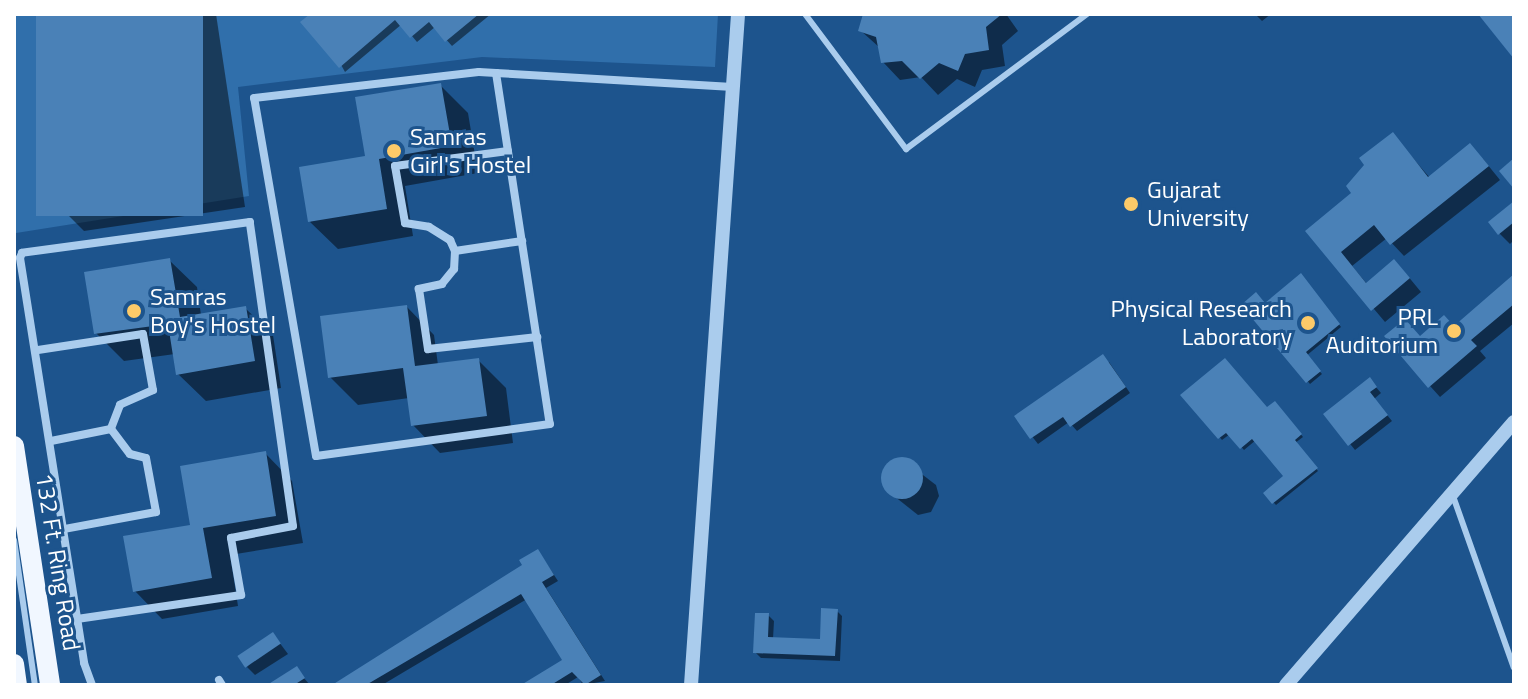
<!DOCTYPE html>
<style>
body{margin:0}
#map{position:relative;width:1528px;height:699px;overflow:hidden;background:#1d548d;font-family:"Titillium Web",sans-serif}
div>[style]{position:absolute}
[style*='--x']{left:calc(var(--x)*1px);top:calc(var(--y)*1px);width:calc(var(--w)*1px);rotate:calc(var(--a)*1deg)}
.green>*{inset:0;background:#306fab}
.shadow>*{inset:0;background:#0007}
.building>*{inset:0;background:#4a81b7;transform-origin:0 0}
.round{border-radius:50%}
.service>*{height:6px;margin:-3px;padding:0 3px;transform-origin:3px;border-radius:3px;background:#aacced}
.minor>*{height:8px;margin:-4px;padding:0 4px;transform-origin:4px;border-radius:4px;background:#aacced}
.tertiary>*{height:14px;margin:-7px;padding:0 7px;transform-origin:7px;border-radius:7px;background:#aacced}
.primary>*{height:20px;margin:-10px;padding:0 10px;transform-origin:10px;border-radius:10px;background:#f1f7ff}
.dots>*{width:22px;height:22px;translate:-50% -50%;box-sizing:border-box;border:4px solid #1d548d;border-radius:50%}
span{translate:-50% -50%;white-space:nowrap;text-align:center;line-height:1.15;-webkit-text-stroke:6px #1d548d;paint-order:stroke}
.poi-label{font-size:24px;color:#fff}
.left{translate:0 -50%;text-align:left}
.right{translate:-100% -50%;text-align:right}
.street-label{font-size:24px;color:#fff}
.frame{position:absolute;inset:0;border:16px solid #fff;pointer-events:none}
</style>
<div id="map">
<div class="green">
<div style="clip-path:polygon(14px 14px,718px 14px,715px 67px,482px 57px,238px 87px,249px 196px,16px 233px)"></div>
</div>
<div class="shadow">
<div style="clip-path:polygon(38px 14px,216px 14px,245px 207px,84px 231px,67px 214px)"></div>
<div style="clip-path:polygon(313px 14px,491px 14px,452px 46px,435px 27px,417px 42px,402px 24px,345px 72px)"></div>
<div style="clip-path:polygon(865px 14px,1006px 14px,1018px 31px,1002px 45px,1005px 66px,982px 70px,975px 87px,957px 79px,938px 95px,921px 77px,900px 80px,883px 62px,880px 48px,860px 30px)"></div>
<div style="clip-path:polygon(1255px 14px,1271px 14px,1262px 21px)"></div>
<div style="clip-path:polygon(441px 86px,468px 113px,478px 173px,405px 186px,413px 236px,338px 249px,310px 222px)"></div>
<div style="clip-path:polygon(1393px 135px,1430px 178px,1483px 159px,1500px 180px,1404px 256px,1387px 238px,1352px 266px,1367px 284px,1407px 275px,1421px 292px,1385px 322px,1308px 231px,1354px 194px)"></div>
<div style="clip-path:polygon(1514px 204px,1514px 240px,1510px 244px,1499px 233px)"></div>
<div style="clip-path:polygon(169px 260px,197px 287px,201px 315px,245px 308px,273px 335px,281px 388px,206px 401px,178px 374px,175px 354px,124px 361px,96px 333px)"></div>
<div style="clip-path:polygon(1301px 276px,1341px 327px,1306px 356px,1322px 374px,1310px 384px,1244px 305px,1265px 306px)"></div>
<div style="clip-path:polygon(1514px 277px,1514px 323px,1480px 351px,1486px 358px,1440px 397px,1430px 386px,1420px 338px,1454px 328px)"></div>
<div style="clip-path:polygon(407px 307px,434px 335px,438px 365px,478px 360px,506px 388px,513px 443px,440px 453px,413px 425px,409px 398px,358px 405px,330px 377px)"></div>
<div style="clip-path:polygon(1109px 362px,1130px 393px,1077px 431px,1069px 422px,1038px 444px,1017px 417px)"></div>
<div style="clip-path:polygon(1375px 386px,1381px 393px,1374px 399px,1392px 421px,1355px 450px,1326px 414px)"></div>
<div style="clip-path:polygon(1183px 395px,1267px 410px,1277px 405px,1303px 437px,1295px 443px,1318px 471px,1276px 505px,1265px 493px,1286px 476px,1256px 440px,1244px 450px,1230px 434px,1222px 440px)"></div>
<div style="clip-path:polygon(265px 453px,292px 481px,303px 543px,230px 555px,238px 606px,162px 619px,135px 591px)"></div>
<div style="clip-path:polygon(902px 459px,936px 485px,939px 496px,931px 512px,918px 515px,889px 492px,883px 480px,887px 467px)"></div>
<div style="clip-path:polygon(538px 551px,558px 581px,546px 588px,605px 681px,583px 685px,578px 677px,565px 685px,523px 685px,564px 660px,527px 599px,382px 685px,336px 685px,525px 566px)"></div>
<div style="clip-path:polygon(837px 611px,842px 616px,840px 661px,761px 658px,755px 652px,768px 615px,774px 621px,773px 639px,822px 641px)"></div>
<div style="clip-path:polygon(273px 634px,288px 654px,255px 675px,247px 667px)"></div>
<div style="clip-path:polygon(296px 669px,310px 685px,271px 685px)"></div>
</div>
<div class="building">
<div style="left:36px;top:14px;width:167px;height:202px"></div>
<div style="clip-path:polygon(310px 14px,479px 14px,445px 42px,429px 22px,410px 38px,395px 20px,339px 68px,300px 22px)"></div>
<div style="clip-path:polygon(863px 14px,1002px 14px,986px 27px,989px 50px,965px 54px,958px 71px,939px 63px,920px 79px,902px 61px,881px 63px,876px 37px,858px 31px)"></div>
<div style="clip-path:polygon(1478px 14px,1514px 14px,1514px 59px)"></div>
<div style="clip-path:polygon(441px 83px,452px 146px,379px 159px,387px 209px,308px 222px,299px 167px,365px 156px,355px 97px)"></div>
<div style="clip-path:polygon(1393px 132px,1428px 177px,1470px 143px,1489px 166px,1390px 245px,1374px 225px,1341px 252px,1366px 283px,1394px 259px,1410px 278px,1371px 311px,1305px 231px,1351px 193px,1346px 186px,1364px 165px,1359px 158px)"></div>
<div style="clip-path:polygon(1514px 158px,1514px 189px,1499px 171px)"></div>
<div style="clip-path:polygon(1514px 201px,1514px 222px,1498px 235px,1488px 222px)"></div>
<div style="clip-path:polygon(170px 258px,180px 317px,246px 306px,255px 361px,176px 375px,168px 324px,94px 334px,84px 272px)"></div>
<div style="clip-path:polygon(1301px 273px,1340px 324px,1306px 352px,1321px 371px,1306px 383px,1241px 305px,1256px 292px,1265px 303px)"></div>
<div style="clip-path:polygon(1514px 274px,1514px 304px,1471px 340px,1477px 346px,1428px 388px,1384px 336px,1405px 319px,1420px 336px,1444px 315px,1454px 326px)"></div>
<div style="clip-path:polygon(407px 305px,415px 366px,479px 358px,487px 416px,411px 426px,403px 368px,328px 378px,320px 316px)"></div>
<div style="clip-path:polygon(1103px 354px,1126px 387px,1070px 427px,1063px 417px,1030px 439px,1014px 416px)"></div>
<div style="clip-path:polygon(1225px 358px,1267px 407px,1275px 401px,1302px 434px,1295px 440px,1318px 468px,1272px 504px,1263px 493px,1283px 476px,1252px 439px,1240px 449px,1226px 433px,1218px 439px,1180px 395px)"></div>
<div style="clip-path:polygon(1370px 377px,1377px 387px,1370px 392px,1388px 415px,1348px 446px,1323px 414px)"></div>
<div style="clip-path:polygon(266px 451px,276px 516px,203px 528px,212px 578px,133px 592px,123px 536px,190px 525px,180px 466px)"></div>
<div class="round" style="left:881px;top:457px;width:42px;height:42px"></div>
<div style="clip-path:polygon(538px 549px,554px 575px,542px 582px,601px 675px,585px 685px,572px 672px,551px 685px,521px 685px,562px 660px,521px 594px,366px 685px,332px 685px,522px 565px,519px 560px)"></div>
<div style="clip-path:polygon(821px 608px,838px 609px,835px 656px,753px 653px,755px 613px,769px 613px,768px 637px,820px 639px)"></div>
<div style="left:273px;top:632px;width:14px;height:43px;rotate:56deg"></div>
<div style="clip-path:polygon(297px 666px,305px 678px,294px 685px,267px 685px)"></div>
</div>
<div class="service">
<div style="--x:805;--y:14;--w:169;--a:53.2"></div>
<div style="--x:906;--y:149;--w:226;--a:-36.7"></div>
<div style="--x:1453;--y:496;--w:182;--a:70.5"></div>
<div style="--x:14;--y:540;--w:147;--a:81.8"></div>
</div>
<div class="minor">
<div style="--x:496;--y:73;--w:355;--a:81.3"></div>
<div style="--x:550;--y:424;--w:236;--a:172.2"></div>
<div style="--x:316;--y:456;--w:363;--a:-99.8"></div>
<div style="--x:254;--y:98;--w:226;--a:-6.6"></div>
<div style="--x:479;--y:72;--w:17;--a:3"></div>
<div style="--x:496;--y:73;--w:237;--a:3.4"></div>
<div style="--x:508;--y:151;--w:114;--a:172.4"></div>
<div style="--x:395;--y:166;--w:58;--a:80"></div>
<div style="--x:405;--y:223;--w:24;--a:9"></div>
<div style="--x:429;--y:227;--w:25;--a:32"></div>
<div style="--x:450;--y:240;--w:12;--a:66"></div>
<div style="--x:455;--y:251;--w:18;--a:93"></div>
<div style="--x:454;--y:269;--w:19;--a:129"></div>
<div style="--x:442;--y:284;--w:24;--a:168"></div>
<div style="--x:419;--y:289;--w:61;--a:81.5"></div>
<div style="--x:428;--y:349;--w:110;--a:-6.3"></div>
<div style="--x:455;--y:251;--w:68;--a:-8.5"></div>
<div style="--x:38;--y:350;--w:106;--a:-8.7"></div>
<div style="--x:143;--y:334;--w:57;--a:79.9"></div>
<div style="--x:153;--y:390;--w:36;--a:156"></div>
<div style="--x:120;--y:405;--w:26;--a:111"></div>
<div style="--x:111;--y:429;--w:31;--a:53"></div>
<div style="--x:130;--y:454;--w:16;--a:14"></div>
<div style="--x:146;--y:458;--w:55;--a:79.5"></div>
<div style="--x:156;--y:512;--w:94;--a:169.5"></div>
<div style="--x:51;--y:441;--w:61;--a:-11.3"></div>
<div style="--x:77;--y:619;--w:166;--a:-8.3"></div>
<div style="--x:241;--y:595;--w:58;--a:-100"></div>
<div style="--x:231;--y:538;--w:63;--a:-11"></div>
<div style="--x:293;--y:526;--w:307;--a:-98.1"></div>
<div style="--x:250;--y:222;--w:230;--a:172.3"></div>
<div style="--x:22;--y:253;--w:5;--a:112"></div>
<div style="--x:20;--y:258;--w:410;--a:81"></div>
<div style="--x:84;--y:663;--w:23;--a:70"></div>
<div style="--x:219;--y:680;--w:6;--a:59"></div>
</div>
<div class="tertiary">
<div style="--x:691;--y:685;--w:673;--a:-85.99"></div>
<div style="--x:1286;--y:685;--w:348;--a:-49.1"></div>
</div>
<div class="primary">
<div style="--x:14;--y:446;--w:242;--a:81.4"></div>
<div style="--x:14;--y:664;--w:21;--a:82"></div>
</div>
<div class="dots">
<div style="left:394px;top:151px;background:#fcca69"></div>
<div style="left:1131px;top:204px;background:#fcca69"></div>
<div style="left:134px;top:311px;background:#fcca69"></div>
<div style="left:1308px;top:323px;background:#fcca69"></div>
<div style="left:1454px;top:331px;background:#fcca69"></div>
</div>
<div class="poi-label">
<span class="left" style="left:410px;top:151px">Samras<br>Girl's Hostel</span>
<span class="left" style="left:1147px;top:204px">Gujarat<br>University</span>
<span class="left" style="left:150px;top:311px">Samras<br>Boy's Hostel</span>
<span class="right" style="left:1292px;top:323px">Physical Research<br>Laboratory</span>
<span class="right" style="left:1438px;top:331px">PRL<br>Auditorium</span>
</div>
<div class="street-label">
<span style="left:58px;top:562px;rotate:81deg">132 Ft. Ring Road</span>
</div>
<div class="frame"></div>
</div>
